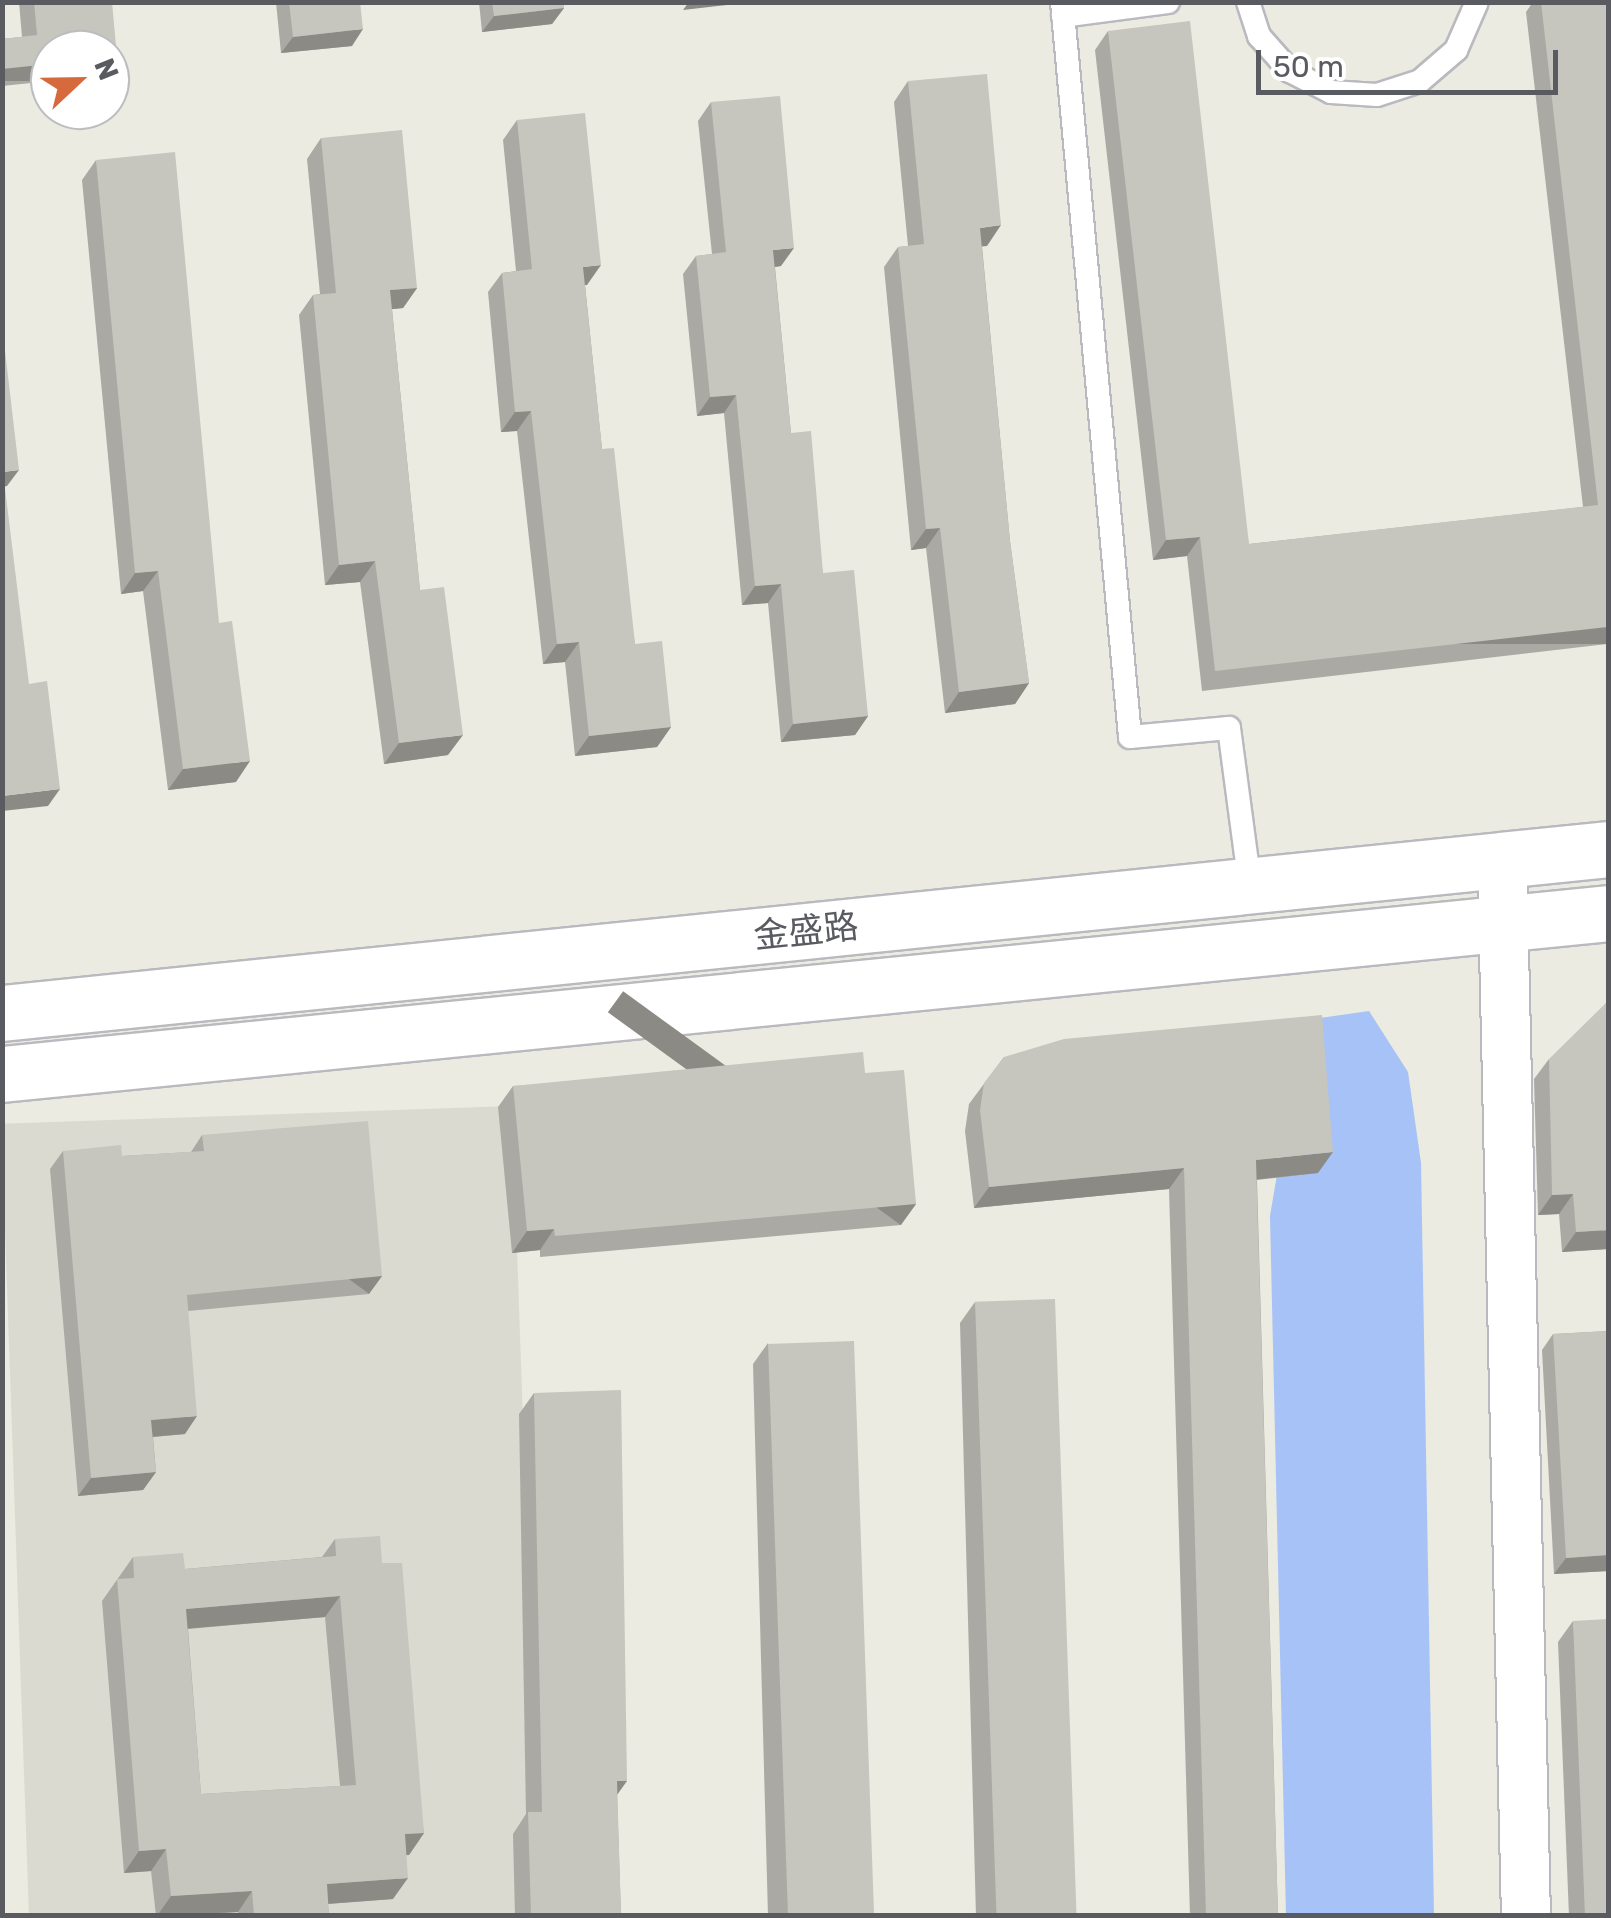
<!DOCTYPE html>
<meta charset="utf-8">
<style>
body{margin:0}
#map{position:relative;width:1611px;height:1918px;overflow:hidden;background:#ebebe1;font-family:Rubik,"Noto Sans SC",sans-serif}
div>[style]{position:absolute}
[style*='--x']{left:calc(var(--x)*1px);top:calc(var(--y)*1px);width:calc(var(--w)*1px);rotate:calc(var(--a)*1deg)}
.education>*{inset:0;background:#dbdad0;transform-origin:0 0}
.water>*{inset:0;background:#a6c2f6}
.roads{filter:drop-shadow(2px 0 #b9b9bf) drop-shadow(-2px 0 #b9b9bf) drop-shadow(0 2px #b9b9bf) drop-shadow(0 -2px #b9b9bf)}
.lane>*{height:22px;margin:-11px;padding:0 11px;transform-origin:11px;border-radius:11px;background:#fff}
.street>*{height:48px;margin:-24px;padding:0 24px;transform-origin:24px;border-radius:24px;background:#fff}
.secondary>*{height:55px;margin:-27.5px;padding:0 27.5px;transform-origin:27.5px;border-radius:27.5px;background:#fff}
.wall>*{inset:0;background:#aaa9a3}
.shaded-wall>*{inset:0;background:#8b8a85;transform-origin:0 0}
.building>*{inset:0;background:#c6c5be;transform-origin:0 0}
span{translate:-50% -50%;white-space:nowrap;text-align:center;line-height:1.15;-webkit-text-stroke:8px #fff;paint-order:stroke}
.street-label{font-size:35px;color:#5a5b61}
.frame{position:absolute;inset:0;border:5px solid #5a5b61;pointer-events:none}
.north{position:absolute;left:30px;top:30px;width:100px;height:100px;box-sizing:border-box;background:#fff;border:2px solid #bdbdc0;border-radius:50%;rotate:68deg;font-size:28px;font-weight:700;line-height:40px;text-align:center;color:#5a5b61}
.north::after{content:'';display:block;margin:auto;width:35px;height:45px;background:#d76a3c;clip-path:polygon(50% 0,100% 100%,50% 72%,0 100%)}
.scale{position:absolute;left:1256px;top:50px;width:302px;height:45px;box-sizing:border-box;border:5px solid #5a5b61;border-top:0;padding-left:12px;font-size:30px;line-height:35px;white-space:nowrap;color:#5a5b61;-webkit-text-stroke:8px #fff;paint-order:stroke}
</style>
<div id="map">
<div class="education">
<div style="left:512px;top:1106px;width:809px;height:511px;rotate:88deg"></div>
</div>
<div class="water">
<div style="clip-path:polygon(1369px 1011px,1408px 1072px,1421px 1163px,1434px 1915px,1286px 1916px,1270px 1216px,1300px 1039px,1313px 1019px)"></div>
</div>
<div class="roads">
<div class="lane">
<div style="--x:1062;--y:2;--w:738;--a:84.71"></div>
<div style="--x:1130;--y:737;--w:99;--a:-5.2"></div>
<div style="--x:1229;--y:728;--w:158;--a:82.4"></div>
<div style="--x:1248;--y:2;--w:36;--a:72"></div>
<div style="--x:1259;--y:36;--w:47;--a:48.5"></div>
<div style="--x:1290;--y:71;--w:46;--a:27.1"></div>
<div style="--x:1331;--y:92;--w:46;--a:3.7"></div>
<div style="--x:1377;--y:95;--w:45;--a:-18"></div>
<div style="--x:1420;--y:81;--w:48;--a:-40.7"></div>
<div style="--x:1456;--y:50;--w:52;--a:-66.4"></div>
<div style="--x:1063;--y:16;--w:106;--a:-7.6"></div>
</div>
<div class="street">
<div style="--x:1502;--y:861;--w:1055;--a:88.7"></div>
</div>
<div class="secondary">
<div style="--x:2;--y:1013;--w:1614;--a:-5.83"></div>
<div style="--x:2;--y:1074;--w:1614;--a:-5.72"></div>
</div>
</div>
<div class="wall">
<div style="clip-path:polygon(19px 2px,112px 2px,50px 50px,50px 81px,2px 86px,2px 39px,22px 37px)"></div>
<div style="clip-path:polygon(276px 2px,360px 2px,352px 46px,281px 53px)"></div>
<div style="clip-path:polygon(479px 2px,563px 2px,564px 8px,552px 24px,482px 32px)"></div>
<div style="clip-path:polygon(1533px 2px,1608px 2px,1608px 644px,1202px 691px,1187px 556px,1153px 560px,1095px 50px,1108px 31px,1249px 544px,1583px 507px,1526px 12px)"></div>
<div style="clip-path:polygon(908px 81px,987px 246px,982px 246px,1010px 541px,1029px 683px,1015px 704px,945px 713px,926px 548px,911px 550px,884px 267px,898px 247px,908px 246px,894px 102px)"></div>
<div style="clip-path:polygon(711px 102px,781px 266px,775px 267px,791px 433px,823px 573px,868px 716px,855px 735px,781px 742px,768px 603px,742px 605px,724px 413px,697px 416px,683px 274px,696px 256px,712px 254px,698px 121px)"></div>
<div style="clip-path:polygon(517px 120px,587px 285px,585px 285px,602px 449px,635px 644px,671px 727px,657px 747px,575px 756px,565px 662px,543px 664px,517px 431px,501px 432px,488px 292px,502px 273px,516px 271px,503px 140px)"></div>
<div style="clip-path:polygon(321px 138px,417px 288px,403px 308px,392px 309px,420px 590px,448px 755px,384px 764px,360px 582px,325px 585px,299px 315px,313px 295px,320px 294px,307px 159px)"></div>
<div style="clip-path:polygon(96px 160px,236px 782px,168px 790px,143px 591px,121px 594px,82px 180px)"></div>
<div style="clip-path:polygon(1004px 1057px,1318px 1173px,1257px 1180px,1278px 1916px,1190px 1916px,1169px 1189px,974px 1208px,965px 1131px,969px 1104px)"></div>
<div style="clip-path:polygon(1549px 1059px,1608px 1249px,1562px 1252px,1559px 1214px,1538px 1215px,1534px 1079px)"></div>
<div style="clip-path:polygon(865px 1073px,916px 1204px,901px 1225px,540px 1257px,540px 1250px,512px 1253px,498px 1107px,513px 1086px)"></div>
<div style="clip-path:polygon(202px 1135px,382px 1276px,369px 1294px,188px 1311px,185px 1434px,153px 1437px,156px 1472px,143px 1490px,78px 1496px,50px 1169px,63px 1151px,122px 1156px,191px 1152px)"></div>
<div style="clip-path:polygon(975px 1302px,1072px 1916px,976px 1916px,960px 1323px)"></div>
<div style="clip-path:polygon(1608px 1331px,1608px 1571px,1554px 1574px,1542px 1350px,1553px 1334px)"></div>
<div style="clip-path:polygon(768px 1343px,872px 1916px,768px 1916px,753px 1364px)"></div>
<div style="clip-path:polygon(534px 1393px,617px 1795px,621px 1916px,515px 1916px,513px 1834px,526px 1814px,519px 1414px)"></div>
<div style="clip-path:polygon(evenodd,335px 1539px,382px 1563px,424px 1833px,409px 1855px,406px 1855px,393px 1899px,328px 1904px,329px 1916px,238px 1916px,238px 1912px,184px 1916px,156px 1916px,151px 1871px,124px 1873px,102px 1601px,133px 1557px,185px 1569px,322px 1557px,335px 1539px,325px 1617px,340px 1786px,201px 1794px,188px 1629px,325px 1617px)"></div>
<div style="clip-path:polygon(1573px 1621px,1608px 1916px,1569px 1916px,1558px 1642px)"></div>
</div>
<div class="shaded-wall">
<div style="clip-path:polygon(689px 2px,753px 2px,683px 10px)"></div>
<div style="clip-path:polygon(564px 8px,552px 24px,482px 32px,494px 16px)"></div>
<div style="clip-path:polygon(363px 29px,352px 46px,281px 53px,293px 37px)"></div>
<div style="left:50px;top:64px;width:17px;height:48px;rotate:90deg"></div>
<div style="clip-path:polygon(1001px 225px,987px 246px,966px 248px,980px 228px)"></div>
<div style="clip-path:polygon(794px 248px,781px 266px,760px 269px,773px 250px)"></div>
<div style="clip-path:polygon(601px 265px,587px 285px,569px 287px,583px 267px)"></div>
<div style="clip-path:polygon(417px 288px,403px 308px,376px 311px,390px 290px)"></div>
<div style="clip-path:polygon(736px 395px,724px 413px,697px 416px,710px 397px)"></div>
<div style="clip-path:polygon(531px 411px,517px 431px,501px 432px,515px 412px)"></div>
<div style="clip-path:polygon(19px 470px,7px 486px,2px 487px,3px 472px)"></div>
<div style="clip-path:polygon(940px 528px,926px 548px,911px 550px,926px 529px)"></div>
<div style="clip-path:polygon(1200px 537px,1187px 556px,1153px 560px,1166px 540px)"></div>
<div style="clip-path:polygon(375px 561px,360px 582px,325px 585px,339px 565px)"></div>
<div style="clip-path:polygon(158px 571px,143px 591px,121px 594px,135px 573px)"></div>
<div style="clip-path:polygon(781px 584px,768px 603px,742px 605px,755px 586px)"></div>
<div style="left:1608px;top:627px;width:17px;height:395px;rotate:90deg"></div>
<div style="clip-path:polygon(579px 642px,565px 662px,543px 664px,557px 644px)"></div>
<div style="clip-path:polygon(1029px 683px,1015px 704px,945px 713px,959px 692px)"></div>
<div style="clip-path:polygon(868px 716px,855px 735px,781px 742px,793px 724px)"></div>
<div style="clip-path:polygon(671px 727px,657px 747px,575px 756px,589px 736px)"></div>
<div style="clip-path:polygon(463px 735px,448px 755px,384px 764px,399px 743px)"></div>
<div style="clip-path:polygon(250px 761px,236px 782px,168px 790px,183px 769px)"></div>
<div style="clip-path:polygon(60px 789px,48px 806px,2px 811px,2px 796px)"></div>
<div style="clip-path:polygon(1333px 1152px,1318px 1173px,1241px 1181px,1256px 1160px)"></div>
<div style="clip-path:polygon(1184px 1168px,1169px 1189px,974px 1208px,989px 1187px)"></div>
<div style="clip-path:polygon(1573px 1194px,1559px 1214px,1538px 1215px,1552px 1195px)"></div>
<div style="left:916px;top:1204px;width:26px;height:362px;rotate:126deg"></div>
<div style="clip-path:polygon(554px 1229px,540px 1250px,512px 1253px,527px 1231px)"></div>
<div style="clip-path:polygon(1608px 1230px,1608px 1249px,1562px 1252px,1576px 1232px)"></div>
<div style="left:382px;top:1276px;width:22px;height:196px;rotate:126deg"></div>
<div style="clip-path:polygon(197px 1416px,185px 1434px,139px 1438px,151px 1420px)"></div>
<div style="clip-path:polygon(156px 1472px,143px 1490px,78px 1496px,91px 1478px)"></div>
<div style="clip-path:polygon(1608px 1555px,1608px 1571px,1554px 1574px,1566px 1558px)"></div>
<div style="clip-path:polygon(340px 1596px,325px 1617px,171px 1630px,186px 1609px)"></div>
<div style="clip-path:polygon(617px 1781px,627px 1781px,612px 1802px)"></div>
<div style="clip-path:polygon(424px 1833px,409px 1855px,390px 1856px,405px 1834px)"></div>
<div style="clip-path:polygon(166px 1849px,151px 1871px,124px 1873px,139px 1851px)"></div>
<div style="clip-path:polygon(408px 1878px,393px 1899px,312px 1905px,327px 1884px)"></div>
<div style="clip-path:polygon(252px 1891px,238px 1912px,157px 1916px,171px 1896px)"></div>
</div>
<div class="building">
<div style="clip-path:polygon(34px 2px,112px 2px,117px 57px,110px 57px,110px 50px,50px 50px,50px 64px,2px 69px,2px 39px,37px 35px)"></div>
<div style="clip-path:polygon(289px 2px,360px 2px,363px 29px,293px 37px)"></div>
<div style="clip-path:polygon(492px 2px,563px 2px,564px 8px,494px 16px)"></div>
<div style="clip-path:polygon(1541px 2px,1608px 2px,1608px 627px,1215px 671px,1200px 537px,1166px 540px,1108px 31px,1190px 21px,1249px 544px,1598px 505px)"></div>
<div style="clip-path:polygon(987px 74px,1001px 225px,980px 228px,1010px 541px,1029px 683px,959px 692px,940px 528px,926px 529px,898px 247px,924px 244px,908px 81px)"></div>
<div style="clip-path:polygon(780px 96px,794px 248px,773px 250px,791px 433px,811px 431px,823px 573px,854px 570px,868px 716px,793px 724px,781px 584px,755px 586px,736px 395px,710px 397px,696px 256px,726px 252px,711px 102px)"></div>
<div style="clip-path:polygon(585px 113px,601px 265px,583px 267px,602px 449px,614px 448px,635px 644px,662px 641px,671px 727px,589px 736px,579px 642px,557px 644px,531px 411px,515px 412px,502px 273px,532px 269px,517px 120px)"></div>
<div style="clip-path:polygon(402px 130px,417px 288px,390px 290px,420px 590px,444px 587px,463px 735px,399px 743px,375px 561px,339px 565px,313px 295px,336px 293px,321px 138px)"></div>
<div style="clip-path:polygon(175px 152px,219px 623px,232px 621px,250px 761px,183px 769px,158px 571px,135px 573px,96px 160px)"></div>
<div style="clip-path:polygon(2px 325px,19px 470px,3px 472px,29px 684px,47px 681px,60px 789px,2px 796px)"></div>
<div style="clip-path:polygon(1608px 1001px,1608px 1230px,1576px 1232px,1573px 1194px,1552px 1195px,1549px 1059px)"></div>
<div style="clip-path:polygon(1322px 1015px,1333px 1152px,1256px 1160px,1278px 1916px,1206px 1916px,1184px 1168px,989px 1187px,980px 1110px,984px 1083px,1004px 1057px,1064px 1039px)"></div>
<div style="clip-path:polygon(863px 1052px,865px 1073px,904px 1070px,916px 1204px,555px 1236px,554px 1229px,527px 1231px,513px 1086px)"></div>
<div style="clip-path:polygon(368px 1121px,382px 1276px,187px 1295px,197px 1416px,151px 1420px,156px 1472px,91px 1478px,63px 1151px,121px 1145px,122px 1156px,204px 1151px,202px 1135px)"></div>
<div style="left:1055px;top:1299px;width:617px;height:80px;rotate:88deg"></div>
<div style="clip-path:polygon(1608px 1331px,1608px 1555px,1566px 1558px,1553px 1334px)"></div>
<div style="left:854px;top:1341px;width:575px;height:86px;rotate:88deg"></div>
<div style="clip-path:polygon(621px 1390px,627px 1781px,617px 1781px,621px 1916px,531px 1916px,528px 1812px,542px 1812px,534px 1393px)"></div>
<div style="clip-path:polygon(evenodd,380px 1536px,382px 1563px,402px 1563px,424px 1833px,405px 1834px,408px 1878px,327px 1884px,329px 1916px,254px 1916px,252px 1891px,171px 1896px,166px 1849px,139px 1851px,117px 1579px,134px 1578px,133px 1557px,183px 1553px,185px 1569px,336px 1556px,335px 1539px,380px 1536px,340px 1596px,356px 1785px,201px 1794px,186px 1609px,340px 1596px)"></div>
<div style="clip-path:polygon(1608px 1619px,1608px 1916px,1585px 1916px,1573px 1621px)"></div>
</div>
<div class="street-label">
<span style="left:806px;top:931px;rotate:-6deg">金盛路</span>
</div>
<div class="frame"></div>
<div class="north">N</div>
<div class="scale">50 m</div>
</div>
